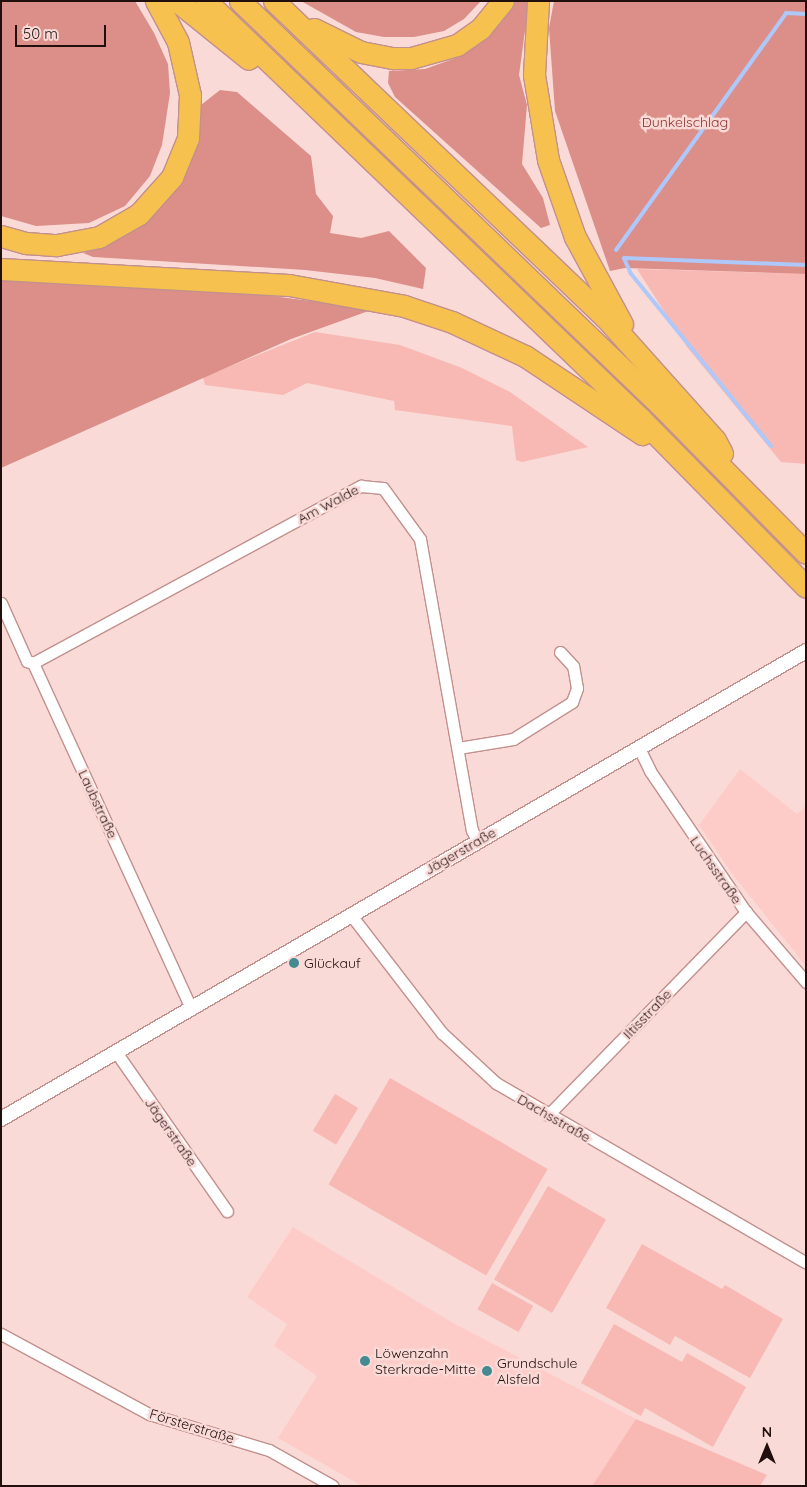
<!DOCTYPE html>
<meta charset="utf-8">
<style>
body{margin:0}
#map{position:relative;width:807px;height:1487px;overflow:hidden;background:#fadad7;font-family:Quicksand,sans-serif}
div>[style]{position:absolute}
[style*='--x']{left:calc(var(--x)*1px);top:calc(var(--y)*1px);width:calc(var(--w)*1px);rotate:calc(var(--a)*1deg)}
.built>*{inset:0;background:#feccc8}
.green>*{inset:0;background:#f8b8b3;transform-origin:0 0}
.forest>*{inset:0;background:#dc8e89}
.stream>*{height:4px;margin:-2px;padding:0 2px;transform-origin:2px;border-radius:2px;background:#aec8fa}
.roads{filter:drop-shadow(1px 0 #c2908d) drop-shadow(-1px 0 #c2908d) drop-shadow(0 1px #c2908d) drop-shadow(0 -1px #c2908d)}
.minor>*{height:11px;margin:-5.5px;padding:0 5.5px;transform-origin:5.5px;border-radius:5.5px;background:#fff}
.tertiary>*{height:14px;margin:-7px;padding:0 7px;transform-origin:7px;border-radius:7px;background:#fff}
.motorway>*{height:21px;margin:-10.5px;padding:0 10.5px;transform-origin:10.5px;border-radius:10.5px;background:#f6c14e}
.dots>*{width:14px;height:14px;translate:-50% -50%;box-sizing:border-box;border:2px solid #fadad7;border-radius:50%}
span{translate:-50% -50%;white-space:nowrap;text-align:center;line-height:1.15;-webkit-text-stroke:5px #fadad7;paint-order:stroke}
.park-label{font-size:14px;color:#8e3131}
.street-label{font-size:14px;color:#210f0e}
.poi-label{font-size:14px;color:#210f0e}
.left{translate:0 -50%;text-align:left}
.frame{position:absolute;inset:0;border:2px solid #210f0e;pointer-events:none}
.north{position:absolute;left:742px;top:1422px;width:50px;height:50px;-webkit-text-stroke:4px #fadad7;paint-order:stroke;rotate:0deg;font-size:14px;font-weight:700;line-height:20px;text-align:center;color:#210f0e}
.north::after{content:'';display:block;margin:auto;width:18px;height:22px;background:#210f0e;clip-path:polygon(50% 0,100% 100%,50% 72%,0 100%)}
.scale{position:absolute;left:15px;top:25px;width:91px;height:22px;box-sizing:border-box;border:2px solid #210f0e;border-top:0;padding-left:6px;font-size:15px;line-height:18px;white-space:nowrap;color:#210f0e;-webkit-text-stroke:4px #fadad7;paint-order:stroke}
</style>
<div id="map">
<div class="built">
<div style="clip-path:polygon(740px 769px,797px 814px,806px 805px,806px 966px,733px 875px,699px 825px)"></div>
<div style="clip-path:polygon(293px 1227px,455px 1324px,636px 1419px,592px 1486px,362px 1486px,278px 1438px,317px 1376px,274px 1346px,287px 1324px,247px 1297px)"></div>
</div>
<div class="green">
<div style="clip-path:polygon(637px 269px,806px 274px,806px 464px,781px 462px,687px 347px)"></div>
<div style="clip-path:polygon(315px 332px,400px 345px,462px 368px,510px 392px,588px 447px,522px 462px,516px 460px,512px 426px,395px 410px,394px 401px,307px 383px,283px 395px,205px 385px,203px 377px)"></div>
<div style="left:390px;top:1078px;width:182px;height:123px;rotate:30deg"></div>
<div style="left:335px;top:1094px;width:27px;height:43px;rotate:31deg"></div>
<div style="left:548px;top:1186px;width:67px;height:108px;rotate:30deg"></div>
<div style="clip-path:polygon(642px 1244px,722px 1289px,725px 1285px,783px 1319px,750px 1378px,675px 1336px,670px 1345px,606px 1308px)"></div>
<div style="left:492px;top:1283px;width:47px;height:30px;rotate:29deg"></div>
<div style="clip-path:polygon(614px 1324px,682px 1362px,687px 1353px,746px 1387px,713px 1447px,645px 1408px,641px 1416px,581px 1383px)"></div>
<div style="clip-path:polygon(636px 1419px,767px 1475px,760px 1486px,592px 1486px)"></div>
</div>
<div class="forest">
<div style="clip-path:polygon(1px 1px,135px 1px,154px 33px,168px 64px,170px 93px,162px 145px,150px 176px,125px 206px,89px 223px,36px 226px,1px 216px)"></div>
<div style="clip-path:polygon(301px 1px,481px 1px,464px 19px,444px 31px,414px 37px,384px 37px,356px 32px)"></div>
<div style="clip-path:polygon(511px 1px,529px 1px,519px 75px,527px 105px,522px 164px,543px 198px,550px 225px,541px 228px,395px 97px,388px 83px,389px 71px,425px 69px,464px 55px,488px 34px)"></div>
<div style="clip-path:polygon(554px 1px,806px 1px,806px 274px,625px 268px,610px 271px,555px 111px,549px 28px)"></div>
<div style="clip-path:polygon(220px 90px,237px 92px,311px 156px,316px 194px,333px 216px,330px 233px,361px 238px,389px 231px,426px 268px,423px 289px,375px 278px,305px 270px,93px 257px,83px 253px,108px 245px,132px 231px,179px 185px,195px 153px,201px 105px)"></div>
<div style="clip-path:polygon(1px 278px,224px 290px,374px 309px,291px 339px,1px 468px)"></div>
</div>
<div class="stream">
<div style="--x:616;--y:250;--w:292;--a:-54.3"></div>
<div style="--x:786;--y:13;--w:20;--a:3"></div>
<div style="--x:771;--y:446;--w:222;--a:-129.1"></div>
<div style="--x:631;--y:274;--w:17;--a:-114"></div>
<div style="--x:624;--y:258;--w:182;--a:2.2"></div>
</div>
<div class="roads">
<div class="minor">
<div style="--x:1;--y:603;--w:64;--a:65.9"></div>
<div style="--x:27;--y:661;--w:6;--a:18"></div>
<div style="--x:33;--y:663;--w:379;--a:65.4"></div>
<div style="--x:33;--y:663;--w:373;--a:-28.4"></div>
<div style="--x:361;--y:486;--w:22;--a:5"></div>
<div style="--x:383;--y:488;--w:63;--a:54"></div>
<div style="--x:420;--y:539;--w:296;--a:79.9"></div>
<div style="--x:472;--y:830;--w:12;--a:66"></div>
<div style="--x:458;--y:748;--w:56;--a:-9.3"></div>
<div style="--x:513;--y:739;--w:70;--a:-32.1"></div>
<div style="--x:572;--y:702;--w:15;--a:-70"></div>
<div style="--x:577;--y:688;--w:22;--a:-100"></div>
<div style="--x:573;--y:666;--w:19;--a:-133"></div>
<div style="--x:639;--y:748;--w:25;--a:64"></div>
<div style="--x:650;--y:771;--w:171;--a:55.8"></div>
<div style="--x:746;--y:912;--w:92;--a:49.4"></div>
<div style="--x:351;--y:915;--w:149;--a:52.4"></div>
<div style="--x:442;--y:1033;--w:74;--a:42.8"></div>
<div style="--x:496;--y:1083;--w:358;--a:30.1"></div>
<div style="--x:116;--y:1052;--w:194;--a:55.1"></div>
<div style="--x:548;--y:1115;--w:284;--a:-45.7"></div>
<div style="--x:1;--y:1334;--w:168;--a:28.4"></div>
<div style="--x:149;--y:1414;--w:125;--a:16.7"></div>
<div style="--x:269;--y:1450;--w:73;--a:29.4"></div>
</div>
<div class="tertiary">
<div style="--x:1;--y:1119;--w:931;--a:-30.17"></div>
</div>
<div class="motorway">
<div style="--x:177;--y:1;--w:92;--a:38.9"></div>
<div style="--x:206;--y:1;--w:603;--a:43.86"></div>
<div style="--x:641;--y:419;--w:235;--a:45.5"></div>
<div style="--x:240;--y:1;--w:581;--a:43.88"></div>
<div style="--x:659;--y:404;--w:209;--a:45.4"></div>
<div style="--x:274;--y:1;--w:458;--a:43.7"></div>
<div style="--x:605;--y:317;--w:165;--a:48.2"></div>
<div style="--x:715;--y:440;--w:15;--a:62"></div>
<div style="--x:538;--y:1;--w:74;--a:93.1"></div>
<div style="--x:534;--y:75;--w:86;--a:80.6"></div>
<div style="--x:548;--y:160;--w:82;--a:70.7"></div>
<div style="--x:575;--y:237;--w:99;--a:61.6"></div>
<div style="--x:314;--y:29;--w:52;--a:26.1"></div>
<div style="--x:361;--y:52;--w:33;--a:11"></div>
<div style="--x:393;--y:58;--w:18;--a:0"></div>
<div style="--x:411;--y:58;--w:48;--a:-15.8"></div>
<div style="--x:457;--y:45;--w:29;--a:-35"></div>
<div style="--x:481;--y:28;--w:35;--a:-51"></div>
<div style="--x:1;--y:236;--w:26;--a:16"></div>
<div style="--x:26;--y:243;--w:31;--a:4"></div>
<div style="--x:57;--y:245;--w:43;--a:-10.8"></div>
<div style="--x:99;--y:237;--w:46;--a:-29.9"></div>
<div style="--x:139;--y:214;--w:50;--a:-48.3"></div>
<div style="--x:172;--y:177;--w:42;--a:-67.7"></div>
<div style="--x:188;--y:138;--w:43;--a:-87.3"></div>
<div style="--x:190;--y:95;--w:54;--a:-102.8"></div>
<div style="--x:178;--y:42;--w:47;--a:-118.2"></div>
<div style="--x:1;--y:269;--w:288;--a:3.2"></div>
<div style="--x:289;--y:285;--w:117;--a:10.3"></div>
<div style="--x:404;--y:306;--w:51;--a:18.4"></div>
<div style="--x:452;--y:322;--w:81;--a:25"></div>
<div style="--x:525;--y:356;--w:141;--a:33.7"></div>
</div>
</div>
<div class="dots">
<div style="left:294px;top:963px;background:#438a91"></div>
<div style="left:365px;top:1361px;background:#438a91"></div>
<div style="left:487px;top:1371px;background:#438a91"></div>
</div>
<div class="park-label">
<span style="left:685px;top:122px">Dunkelschlag</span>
</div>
<div class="street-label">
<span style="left:328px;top:504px;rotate:-28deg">Am Walde</span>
<span style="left:98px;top:804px;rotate:65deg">Laubstraße</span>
<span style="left:460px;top:851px;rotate:-30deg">Jägerstraße</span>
<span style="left:716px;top:870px;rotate:55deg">Luchsstraße</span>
<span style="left:647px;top:1014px;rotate:-46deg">Iltisstraße</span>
<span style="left:554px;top:1118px;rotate:30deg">Dachsstraße</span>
<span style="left:171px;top:1132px;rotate:55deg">Jägerstraße</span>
<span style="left:192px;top:1426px;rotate:17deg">Försterstraße</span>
</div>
<div class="poi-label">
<span class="left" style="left:304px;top:963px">Glückauf</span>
<span class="left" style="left:375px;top:1361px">Löwenzahn<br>Sterkrade-Mitte</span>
<span class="left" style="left:497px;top:1371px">Grundschule<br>Alsfeld</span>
</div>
<div class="frame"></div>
<div class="north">N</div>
<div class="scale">50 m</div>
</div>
